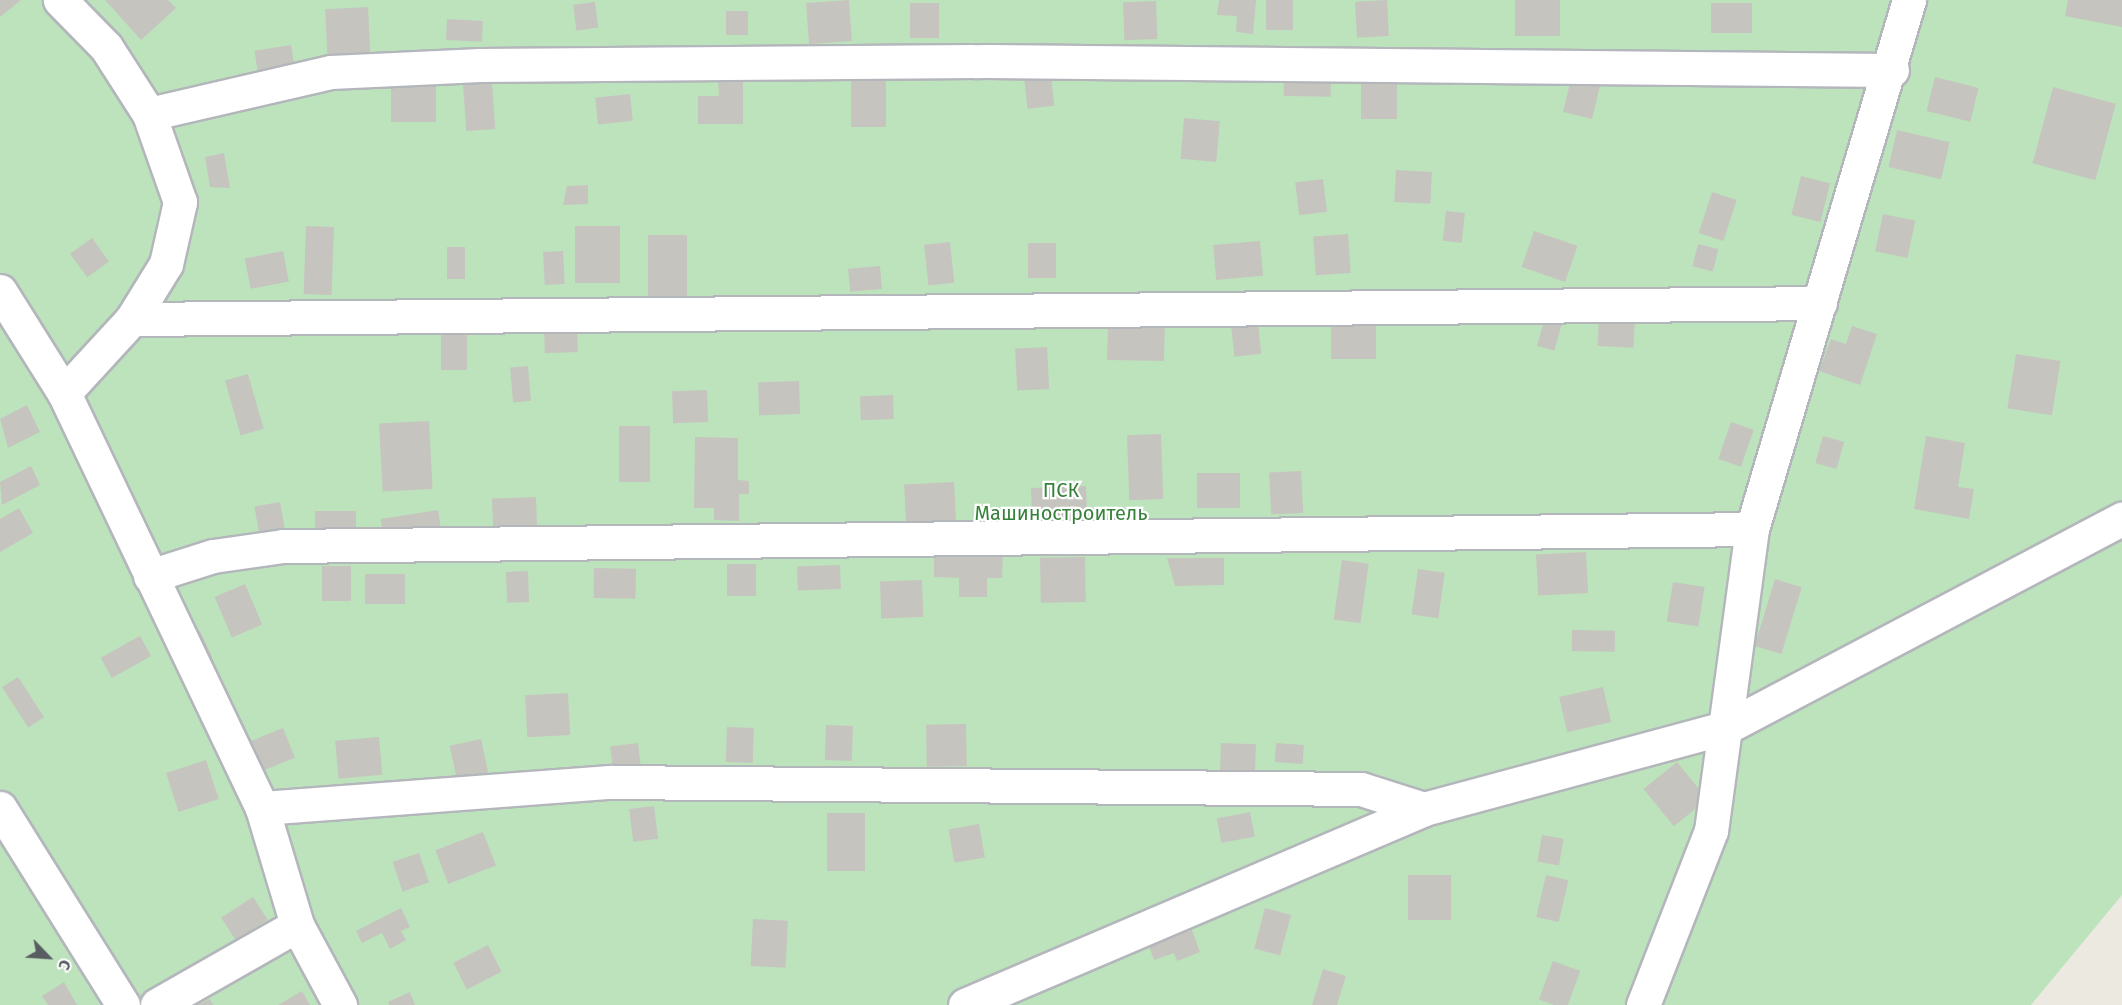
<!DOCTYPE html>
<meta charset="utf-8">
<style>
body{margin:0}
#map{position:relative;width:2122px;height:1005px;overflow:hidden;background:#ece9e0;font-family:"Fira Sans",sans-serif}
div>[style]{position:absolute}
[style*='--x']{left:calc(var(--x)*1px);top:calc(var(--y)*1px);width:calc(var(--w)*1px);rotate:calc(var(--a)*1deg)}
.green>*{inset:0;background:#bde3bd}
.building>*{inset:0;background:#c6c4be;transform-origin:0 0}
.roads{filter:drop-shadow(2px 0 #b3b6bb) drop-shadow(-2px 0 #b3b6bb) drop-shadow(0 2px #b3b6bb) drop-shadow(0 -2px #b3b6bb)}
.minor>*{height:33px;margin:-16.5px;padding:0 16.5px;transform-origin:16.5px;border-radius:16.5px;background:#fff}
span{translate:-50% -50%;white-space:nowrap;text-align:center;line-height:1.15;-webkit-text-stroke:4.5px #fff;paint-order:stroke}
.park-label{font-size:20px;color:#36823a}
.north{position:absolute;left:18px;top:927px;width:60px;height:60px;-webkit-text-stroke:4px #fff;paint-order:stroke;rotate:115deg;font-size:16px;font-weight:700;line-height:24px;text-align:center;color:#595d61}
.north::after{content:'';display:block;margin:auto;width:21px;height:27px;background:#595d61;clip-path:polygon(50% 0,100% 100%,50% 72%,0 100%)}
</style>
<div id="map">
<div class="green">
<div style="clip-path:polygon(0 0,2122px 0,2122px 895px,2031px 1005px,0 1005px)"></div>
</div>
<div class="building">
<div style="clip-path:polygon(0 0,21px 0,0 17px)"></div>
<div style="clip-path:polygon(105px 0,168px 0,176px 8px,141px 40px)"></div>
<div style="left:849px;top:0;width:41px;height:43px;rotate:86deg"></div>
<div style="clip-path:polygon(1219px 0,1256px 0,1253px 34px,1236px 32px,1237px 16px,1217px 15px)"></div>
<div style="left:1266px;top:0;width:27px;height:30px"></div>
<div style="left:1387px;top:0;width:36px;height:32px;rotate:87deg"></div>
<div style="left:1515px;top:0;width:45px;height:36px"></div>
<div style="clip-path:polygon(2068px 0,2122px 0,2122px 27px,2065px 16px)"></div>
<div style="left:1156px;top:1px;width:38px;height:33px;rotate:88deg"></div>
<div style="left:595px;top:2px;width:26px;height:22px;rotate:83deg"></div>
<div style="left:910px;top:3px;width:29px;height:35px"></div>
<div style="left:1752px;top:3px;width:30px;height:41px;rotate:90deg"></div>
<div style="left:368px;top:7px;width:45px;height:43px;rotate:87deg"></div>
<div style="left:726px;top:11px;width:22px;height:24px"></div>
<div style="left:447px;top:19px;width:36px;height:21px;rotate:3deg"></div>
<div style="left:291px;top:45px;width:20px;height:37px;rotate:81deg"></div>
<div style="clip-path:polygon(1585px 68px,1603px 73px,1592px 119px,1563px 112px,1570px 83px,1581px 86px)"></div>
<div style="left:1284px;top:73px;width:47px;height:23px;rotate:1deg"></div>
<div style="left:851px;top:75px;width:35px;height:52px"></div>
<div style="left:1051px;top:75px;width:31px;height:27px;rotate:84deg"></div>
<div style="left:1361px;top:75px;width:36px;height:44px"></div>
<div style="left:1935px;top:77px;width:45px;height:35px;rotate:14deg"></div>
<div style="clip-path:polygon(718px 81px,743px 81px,743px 124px,698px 124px,698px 96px,719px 96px)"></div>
<div style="left:492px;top:83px;width:46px;height:29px;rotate:86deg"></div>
<div style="left:391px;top:84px;width:45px;height:38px"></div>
<div style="left:2053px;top:87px;width:65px;height:79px;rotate:15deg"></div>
<div style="left:630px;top:94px;width:27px;height:35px;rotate:84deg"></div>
<div style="left:1184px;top:118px;width:36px;height:41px;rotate:5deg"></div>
<div style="left:1897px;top:130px;width:54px;height:38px;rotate:13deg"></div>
<div style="clip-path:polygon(224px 153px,230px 188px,210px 187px,205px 157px)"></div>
<div style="left:1396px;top:170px;width:36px;height:32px;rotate:3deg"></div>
<div style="left:1801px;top:176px;width:30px;height:40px;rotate:14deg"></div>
<div style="left:1323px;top:179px;width:33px;height:28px;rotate:83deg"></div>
<div style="clip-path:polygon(588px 185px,588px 204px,563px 205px,567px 186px)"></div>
<div style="left:1712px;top:192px;width:26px;height:43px;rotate:18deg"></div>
<div style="left:1446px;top:211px;width:19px;height:30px;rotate:6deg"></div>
<div style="left:1883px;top:214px;width:33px;height:38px;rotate:12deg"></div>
<div style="left:306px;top:226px;width:28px;height:68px;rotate:2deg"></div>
<div style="left:575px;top:226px;width:45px;height:57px"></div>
<div style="left:1534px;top:231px;width:46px;height:38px;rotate:19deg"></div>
<div style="left:1348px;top:234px;width:39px;height:35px;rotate:86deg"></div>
<div style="left:648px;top:235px;width:39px;height:62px"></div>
<div style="left:92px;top:238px;width:29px;height:27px;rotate:54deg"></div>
<div style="left:1260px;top:241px;width:35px;height:47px;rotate:85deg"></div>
<div style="left:950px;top:242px;width:41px;height:26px;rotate:84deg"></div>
<div style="left:1028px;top:243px;width:28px;height:35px"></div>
<div style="left:1698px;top:244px;width:21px;height:23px;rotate:14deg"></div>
<div style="left:447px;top:247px;width:18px;height:32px"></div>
<div style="left:283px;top:251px;width:31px;height:39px;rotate:79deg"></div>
<div style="left:563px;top:251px;width:33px;height:20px;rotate:87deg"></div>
<div style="left:880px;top:266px;width:23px;height:32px;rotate:85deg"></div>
<div style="left:1546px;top:314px;width:18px;height:33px;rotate:16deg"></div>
<div style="left:1331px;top:315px;width:45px;height:44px"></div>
<div style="left:1599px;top:318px;width:36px;height:28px;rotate:3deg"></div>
<div style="clip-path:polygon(1120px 320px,1165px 321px,1164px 361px,1107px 360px,1108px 327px,1120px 327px)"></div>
<div style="left:1258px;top:323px;width:31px;height:27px;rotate:84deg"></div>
<div style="clip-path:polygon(1852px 326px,1877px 334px,1860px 385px,1819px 371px,1831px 339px,1846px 344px)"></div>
<div style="left:577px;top:328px;width:24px;height:33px;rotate:88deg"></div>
<div style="left:441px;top:331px;width:26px;height:39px"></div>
<div style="left:1047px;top:347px;width:42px;height:32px;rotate:87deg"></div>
<div style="left:2016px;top:354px;width:45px;height:55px;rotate:9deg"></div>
<div style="left:528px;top:366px;width:35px;height:18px;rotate:85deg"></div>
<div style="left:248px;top:374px;width:57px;height:24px;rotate:74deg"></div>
<div style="left:799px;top:381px;width:33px;height:41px;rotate:88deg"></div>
<div style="left:707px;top:390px;width:32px;height:35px;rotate:88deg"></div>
<div style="left:893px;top:395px;width:24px;height:33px;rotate:88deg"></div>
<div style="clip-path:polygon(27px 405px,40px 432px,8px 448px,0 419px)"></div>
<div style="left:429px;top:421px;width:68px;height:50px;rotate:87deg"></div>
<div style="left:1731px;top:422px;width:24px;height:39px;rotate:19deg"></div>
<div style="left:619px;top:426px;width:31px;height:56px"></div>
<div style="left:1161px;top:434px;width:65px;height:34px;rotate:88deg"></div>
<div style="left:1823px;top:436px;width:22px;height:28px;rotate:16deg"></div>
<div style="clip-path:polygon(1926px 436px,1965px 443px,1958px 487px,1974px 489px,1969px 519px,1914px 509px)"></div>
<div style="clip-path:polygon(695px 437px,738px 438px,738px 480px,749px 481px,749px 494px,739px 494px,739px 521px,714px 520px,714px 508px,694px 508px)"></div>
<div style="clip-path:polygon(31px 466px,40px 485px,2px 505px,0 482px)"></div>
<div style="left:1301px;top:471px;width:42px;height:32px;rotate:87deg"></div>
<div style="left:1240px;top:473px;width:35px;height:43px;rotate:90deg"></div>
<div style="left:954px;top:482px;width:41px;height:50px;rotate:87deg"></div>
<div style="left:1086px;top:486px;width:37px;height:55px;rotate:88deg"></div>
<div style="left:536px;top:497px;width:33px;height:44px;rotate:88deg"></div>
<div style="left:280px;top:502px;width:34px;height:26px;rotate:80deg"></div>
<div style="clip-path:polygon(19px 508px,33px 533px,0 552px,0 519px)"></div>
<div style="left:438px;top:510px;width:20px;height:58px;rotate:81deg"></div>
<div style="left:315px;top:511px;width:41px;height:28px"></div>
<div style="clip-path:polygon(934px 552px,1003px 553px,1002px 578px,987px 578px,987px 597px,959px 597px,959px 578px,934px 577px)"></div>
<div style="left:1586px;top:552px;width:41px;height:50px;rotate:87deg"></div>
<div style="left:1085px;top:557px;width:45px;height:45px;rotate:89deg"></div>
<div style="clip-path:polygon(1167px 558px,1224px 558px,1224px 585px,1175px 586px)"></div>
<div style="left:1342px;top:560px;width:27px;height:60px;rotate:8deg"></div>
<div style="left:727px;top:564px;width:29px;height:32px"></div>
<div style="left:840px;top:565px;width:24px;height:43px;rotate:88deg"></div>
<div style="left:322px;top:566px;width:29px;height:35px"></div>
<div style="left:594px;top:568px;width:42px;height:30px;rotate:1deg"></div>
<div style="left:1418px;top:569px;width:27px;height:46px;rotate:8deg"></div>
<div style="left:528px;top:571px;width:31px;height:22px;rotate:88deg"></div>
<div style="left:405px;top:574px;width:30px;height:40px;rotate:90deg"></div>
<div style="left:1775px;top:579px;width:28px;height:70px;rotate:17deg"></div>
<div style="left:922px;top:580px;width:37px;height:42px;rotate:88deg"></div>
<div style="left:1673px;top:582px;width:32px;height:40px;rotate:9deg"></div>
<div style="left:245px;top:584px;width:44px;height:33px;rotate:67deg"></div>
<div style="left:1572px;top:630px;width:43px;height:21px;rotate:1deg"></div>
<div style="left:200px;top:631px;width:29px;height:16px;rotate:65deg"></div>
<div style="left:140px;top:636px;width:23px;height:45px;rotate:61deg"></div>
<div style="left:18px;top:677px;width:48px;height:19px;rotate:57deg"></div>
<div style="left:1603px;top:687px;width:36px;height:45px;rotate:77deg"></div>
<div style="left:568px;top:693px;width:42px;height:43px;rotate:87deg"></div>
<div style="left:966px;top:724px;width:42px;height:40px;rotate:89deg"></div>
<div style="left:826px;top:725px;width:27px;height:35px;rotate:2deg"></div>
<div style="left:727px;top:727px;width:27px;height:35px;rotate:2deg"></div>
<div style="left:283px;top:728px;width:32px;height:35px;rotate:68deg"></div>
<div style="left:379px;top:737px;width:38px;height:44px;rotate:85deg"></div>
<div style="left:481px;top:739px;width:35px;height:32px;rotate:78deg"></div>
<div style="left:638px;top:743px;width:23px;height:28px;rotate:83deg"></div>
<div style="left:1221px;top:743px;width:35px;height:30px;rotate:2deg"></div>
<div style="left:1276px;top:743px;width:28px;height:19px;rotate:4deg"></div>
<div style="left:206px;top:760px;width:41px;height:42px;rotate:72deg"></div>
<div style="left:1677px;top:762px;width:48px;height:43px;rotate:51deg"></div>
<div style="left:654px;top:806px;width:33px;height:25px;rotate:83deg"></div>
<div style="left:1250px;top:812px;width:25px;height:34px;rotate:79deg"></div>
<div style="left:827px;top:813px;width:38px;height:58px"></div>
<div style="left:979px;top:824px;width:34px;height:31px;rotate:80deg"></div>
<div style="left:483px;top:832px;width:36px;height:51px;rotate:69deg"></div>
<div style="left:1542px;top:835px;width:22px;height:27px;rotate:10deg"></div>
<div style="left:419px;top:853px;width:31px;height:28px;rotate:71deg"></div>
<div style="left:1408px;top:875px;width:43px;height:45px"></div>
<div style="left:1546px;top:875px;width:23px;height:43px;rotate:13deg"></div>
<div style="left:253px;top:897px;width:27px;height:38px;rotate:57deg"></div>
<div style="clip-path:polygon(401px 908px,410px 927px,401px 931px,406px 940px,390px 949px,382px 933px,362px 943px,356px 931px)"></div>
<div style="left:1265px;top:908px;width:27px;height:42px;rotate:15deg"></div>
<div style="left:753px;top:919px;width:35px;height:47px;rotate:3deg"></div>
<div style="clip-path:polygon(1189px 922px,1200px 952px,1177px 961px,1174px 953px,1154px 960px,1146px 938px)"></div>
<div style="left:488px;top:945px;width:30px;height:39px;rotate:63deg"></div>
<div style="left:1553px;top:961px;width:29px;height:41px;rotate:20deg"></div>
<div style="clip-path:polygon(1323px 969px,1346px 976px,1337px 1005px,1312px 1005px)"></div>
<div style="clip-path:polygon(64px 982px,77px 1005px,48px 1005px,42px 996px)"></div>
<div style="clip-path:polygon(302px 991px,310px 1005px,278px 1005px)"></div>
<div style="clip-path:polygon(410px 992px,415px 1005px,389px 1005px,388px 1002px)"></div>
<div style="clip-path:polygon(210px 999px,213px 1005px,197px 1005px)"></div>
</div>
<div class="roads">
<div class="minor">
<div style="--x:149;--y:114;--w:187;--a:-13"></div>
<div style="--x:331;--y:72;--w:149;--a:-2.7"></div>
<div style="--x:480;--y:65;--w:507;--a:-0.45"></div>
<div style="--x:987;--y:61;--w:905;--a:0.57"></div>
<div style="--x:0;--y:291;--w:120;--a:57.9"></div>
<div style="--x:64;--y:393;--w:100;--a:-47.4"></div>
<div style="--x:132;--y:319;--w:65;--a:-58.3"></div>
<div style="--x:166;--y:264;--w:64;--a:-77.3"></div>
<div style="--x:180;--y:202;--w:93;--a:-109.4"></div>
<div style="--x:149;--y:114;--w:80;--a:-122.7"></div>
<div style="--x:106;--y:47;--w:66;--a:-134.4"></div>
<div style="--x:132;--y:319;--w:1688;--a:-0.54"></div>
<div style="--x:64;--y:393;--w:460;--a:64.5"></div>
<div style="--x:262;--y:808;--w:122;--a:73.3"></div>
<div style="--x:297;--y:925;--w:91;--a:61.7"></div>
<div style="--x:150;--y:576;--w:66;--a:-17.6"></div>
<div style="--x:213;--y:556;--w:71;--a:-8.1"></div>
<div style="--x:283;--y:546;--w:1469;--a:-0.66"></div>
<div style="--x:0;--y:808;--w:232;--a:58"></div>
<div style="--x:262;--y:808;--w:349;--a:-4.3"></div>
<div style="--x:610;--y:782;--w:751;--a:0.53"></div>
<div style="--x:1361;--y:789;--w:66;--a:17.6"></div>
<div style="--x:157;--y:1005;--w:161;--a:-29.7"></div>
<div style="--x:965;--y:1005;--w:499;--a:-23.1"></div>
<div style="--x:1424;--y:809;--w:312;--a:-15.1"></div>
<div style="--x:1725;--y:728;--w:201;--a:-82.3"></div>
<div style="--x:1752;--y:529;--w:552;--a:-73.47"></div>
<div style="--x:1643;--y:1005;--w:187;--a:-68.7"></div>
<div style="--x:1711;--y:831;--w:104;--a:-82.3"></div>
<div style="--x:1725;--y:728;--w:449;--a:-27.8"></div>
</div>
</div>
<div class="park-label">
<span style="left:1061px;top:502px">ПСК<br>Машиностроитель</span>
</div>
<div class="north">С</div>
</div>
